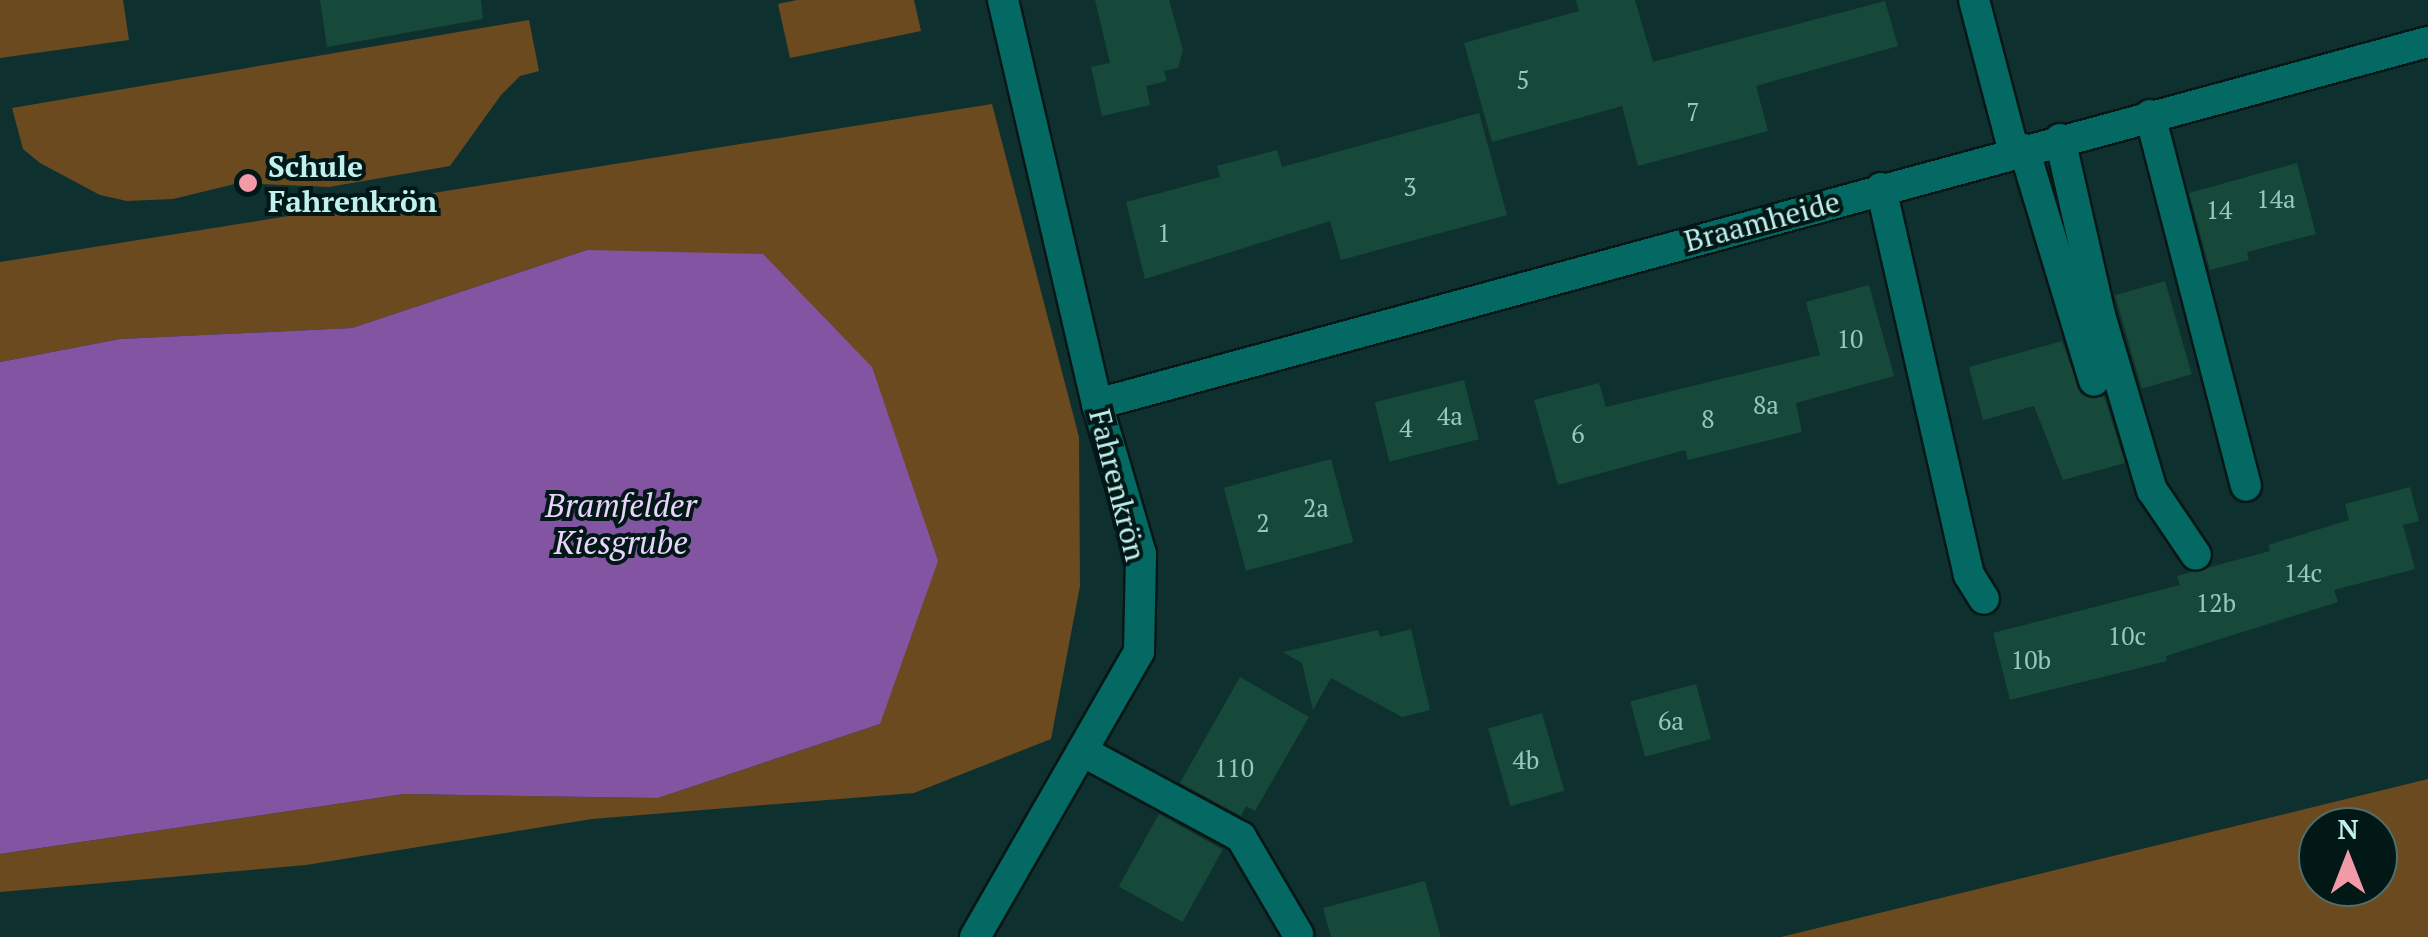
<!DOCTYPE html>
<meta charset="utf-8">
<style>
body{margin:0}
#map{position:relative;width:2428px;height:937px;overflow:hidden;background:#0e312f;font-family:"PT Serif",serif}
div>[style]{position:absolute}
[style*='--x']{left:calc(var(--x)*1px);top:calc(var(--y)*1px);width:calc(var(--w)*1px);rotate:calc(var(--a)*1deg)}
.green>*{inset:0;background:#6b4a20}
.water>*{inset:0;background:#8254a2}
.building>*{inset:0;background:#16493a;transform-origin:0 0}
.roads{filter:drop-shadow(2px 0 #081615) drop-shadow(-2px 0 #081615) drop-shadow(0 2px #081615) drop-shadow(0 -2px #081615)}
.minor>*{height:30px;margin:-15px;padding:0 15px;transform-origin:15px;border-radius:15px;background:#046863}
.dots>*{width:28px;height:28px;translate:-50% -50%;box-sizing:border-box;border:5px solid #021816;border-radius:50%}
span{translate:-50% -50%;white-space:nowrap;text-align:center;line-height:1.15;-webkit-text-stroke:8px #021816;paint-order:stroke}
.number-label{font-size:25px;color:#96c7c0}
.number-label span{-webkit-text-stroke-width:0}
.poi-label{font-size:30px;color:#c1f1ed;font-weight:700}
.left{translate:0 -50%;text-align:left}
.street-label{font-size:30px;color:#c1f1ed}
.water-label{font-size:32px;color:#ead3fd;font-style:italic}
.north{position:absolute;left:2298px;top:807px;width:100px;height:100px;box-sizing:border-box;background:#021816;border:2px solid #4e6f6c;border-radius:50%;rotate:0deg;font-size:28px;font-weight:700;line-height:40px;text-align:center;color:#c1f1ed}
.north::after{content:'';display:block;margin:auto;width:35px;height:45px;background:#f39aa8;clip-path:polygon(50% 0,100% 100%,50% 72%,0 100%)}
</style>
<div id="map">
<div class="green">
<div style="clip-path:polygon(0 0,123px 0,129px 40px,0 58px)"></div>
<div style="clip-path:polygon(797px 0,914px 0,921px 31px,790px 58px,778px 4px)"></div>
<div style="clip-path:polygon(529px 20px,539px 71px,520px 76px,501px 95px,450px 166px,329px 187px,239px 183px,173px 199px,127px 201px,100px 195px,40px 163px,23px 149px,12px 108px)"></div>
<div style="clip-path:polygon(992px 104px,1079px 437px,1080px 586px,1051px 739px,914px 793px,592px 819px,306px 865px,0 892px,0 854px,404px 794px,658px 798px,880px 724px,587px 250px,352px 328px,120px 339px,0 362px,0 262px)"></div>
<div style="clip-path:polygon(evenodd,2428px 779px,2428px 937px,1781px 937px,2428px 779px,2318px 827px,2378px 827px,2378px 887px,2318px 887px,2318px 827px)"></div>
</div>
<div class="water">
<div style="clip-path:polygon(587px 250px,763px 254px,872px 367px,938px 561px,880px 724px,658px 798px,404px 794px,0 854px,0 362px,120px 339px,352px 328px)"></div>
</div>
<div class="building">
<div style="clip-path:polygon(320px 0,481px 0,483px 19px,327px 47px)"></div>
<div style="clip-path:polygon(1095px 0,1169px 0,1183px 50px,1178px 68px,1164px 71px,1167px 81px,1146px 86px,1150px 105px,1102px 116px,1091px 67px,1110px 63px)"></div>
<div style="clip-path:polygon(1576px 0,1635px 0,1653px 62px,1885px 1px,1898px 46px,1756px 86px,1768px 131px,1638px 166px,1622px 106px,1492px 142px,1464px 43px,1579px 11px)"></div>
<div style="clip-path:polygon(1479px 113px,1507px 215px,1341px 260px,1330px 221px,1145px 279px,1126px 202px,1220px 177px,1217px 166px,1277px 150px,1282px 167px)"></div>
<div style="clip-path:polygon(2297px 163px,2316px 234px,2247px 252px,2249px 260px,2210px 270px,2189px 193px)"></div>
<div style="left:2165px;top:281px;width:97px;height:52px;rotate:74deg"></div>
<div style="clip-path:polygon(1869px 285px,1894px 376px,1796px 403px,1802px 432px,1688px 460px,1685px 450px,1558px 485px,1534px 400px,1599px 383px,1606px 407px,1820px 355px,1806px 302px)"></div>
<div style="clip-path:polygon(2062px 341px,2081px 394px,2104px 396px,2125px 463px,2063px 480px,2034px 406px,1983px 420px,1969px 367px)"></div>
<div style="left:1464px;top:380px;width:61px;height:92px;rotate:76deg"></div>
<div style="left:1331px;top:459px;width:86px;height:111px;rotate:75deg"></div>
<div style="clip-path:polygon(2410px 487px,2419px 521px,2403px 525px,2415px 569px,2334px 590px,2338px 602px,2166px 656px,2167px 661px,2010px 700px,1993px 633px,2180px 585px,2177px 576px,2270px 551px,2268px 545px,2349px 520px,2345px 504px)"></div>
<div style="clip-path:polygon(1411px 629px,1430px 710px,1402px 717px,1331px 678px,1313px 710px,1302px 663px,1283px 652px,1378px 630px,1380px 637px)"></div>
<div style="clip-path:polygon(1240px 677px,1309px 717px,1255px 811px,1246px 806px,1241px 816px,1180px 783px)"></div>
<div style="left:1696px;top:684px;width:57px;height:68px;rotate:75deg"></div>
<div style="left:1542px;top:713px;width:81px;height:56px;rotate:74deg"></div>
<div style="left:1159px;top:814px;width:73px;height:83px;rotate:29deg"></div>
<div style="clip-path:polygon(1425px 881px,1441px 937px,1331px 937px,1323px 908px)"></div>
</div>
<div class="roads">
<div class="minor">
<div style="--x:1974;--y:0;--w:157;--a:75.3"></div>
<div style="--x:2150;--y:115;--w:383;--a:75.5"></div>
<div style="--x:2060;--y:139;--w:180;--a:77.2"></div>
<div style="--x:2100;--y:315;--w:183;--a:73.5"></div>
<div style="--x:2152;--y:490;--w:78;--a:55.9"></div>
<div style="--x:2024;--y:149;--w:242;--a:73.2"></div>
<div style="--x:1881;--y:188;--w:397;--a:77.2"></div>
<div style="--x:1969;--y:575;--w:28;--a:58"></div>
<div style="--x:1097;--y:404;--w:1379;--a:-15.22"></div>
<div style="--x:1082;--y:751;--w:181;--a:28.4"></div>
<div style="--x:1241;--y:837;--w:113;--a:59.6"></div>
<div style="--x:975;--y:937;--w:329;--a:-60.1"></div>
<div style="--x:1139;--y:652;--w:98;--a:-88.8"></div>
<div style="--x:1141;--y:554;--w:156;--a:-106.3"></div>
<div style="--x:1097;--y:404;--w:415;--a:-103.1"></div>
</div>
</div>
<div class="dots">
<div style="left:248px;top:183px;background:#f39aa8"></div>
</div>
<div class="number-label">
<span style="left:1523px;top:80px">5</span>
<span style="left:1693px;top:112px">7</span>
<span style="left:1410px;top:187px">3</span>
<span style="left:2276px;top:199px">14a</span>
<span style="left:2219px;top:210px">14</span>
<span style="left:1164px;top:233px">1</span>
<span style="left:1850px;top:339px">10</span>
<span style="left:1766px;top:405px">8a</span>
<span style="left:1450px;top:416px">4a</span>
<span style="left:1708px;top:419px">8</span>
<span style="left:1406px;top:428px">4</span>
<span style="left:1578px;top:434px">6</span>
<span style="left:1316px;top:508px">2a</span>
<span style="left:1263px;top:523px">2</span>
<span style="left:2303px;top:573px">14c</span>
<span style="left:2216px;top:603px">12b</span>
<span style="left:2127px;top:636px">10c</span>
<span style="left:2031px;top:660px">10b</span>
<span style="left:1671px;top:721px">6a</span>
<span style="left:1526px;top:760px">4b</span>
<span style="left:1234px;top:768px">110</span>
</div>
<div class="poi-label">
<span class="left" style="left:268px;top:183px">Schule<br>Fahrenkrön</span>
</div>
<div class="street-label">
<span style="left:1762px;top:221px;rotate:-15deg">Braamheide</span>
<span style="left:1118px;top:485px;rotate:76deg">Fahrenkrön</span>
</div>
<div class="water-label">
<span style="left:621px;top:524px">Bramfelder<br>Kiesgrube</span>
</div>
<div class="north">N</div>
</div>
